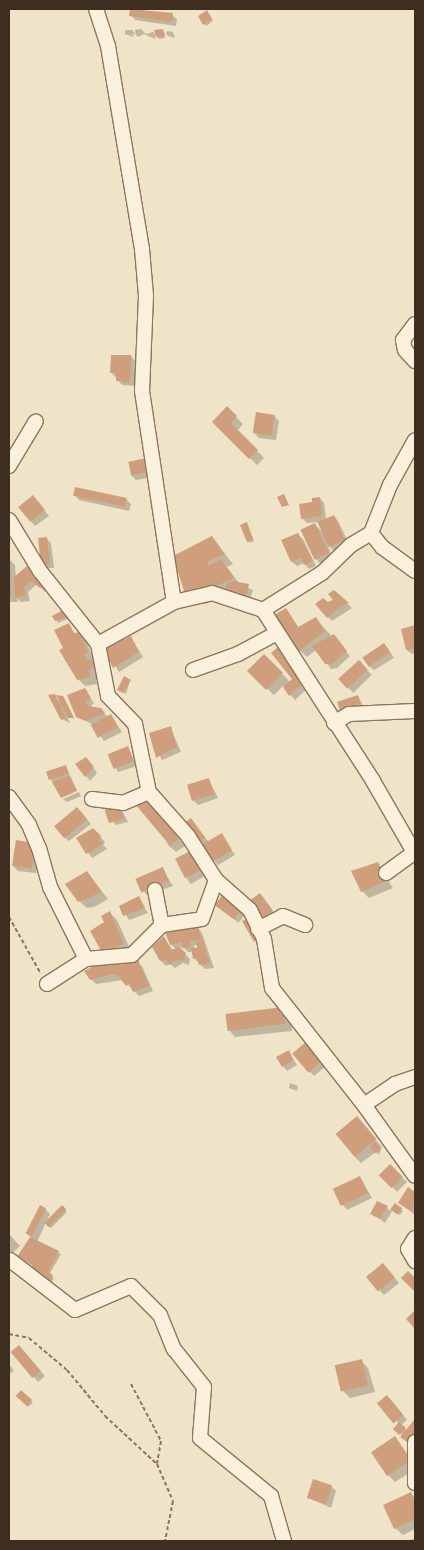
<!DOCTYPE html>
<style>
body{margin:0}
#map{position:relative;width:424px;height:1550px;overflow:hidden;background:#f0e4c8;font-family:"Libre Baskerville",serif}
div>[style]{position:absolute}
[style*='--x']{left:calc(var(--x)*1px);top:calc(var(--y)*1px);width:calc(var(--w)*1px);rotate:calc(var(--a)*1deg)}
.shadow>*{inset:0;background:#0003;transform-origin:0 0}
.building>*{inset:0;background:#cf9f7d;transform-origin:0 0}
.path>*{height:2px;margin-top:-1px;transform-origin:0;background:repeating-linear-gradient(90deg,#8d765c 0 4px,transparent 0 6.5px)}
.roads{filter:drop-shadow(1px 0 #8d765c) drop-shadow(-1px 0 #8d765c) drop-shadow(0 1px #8d765c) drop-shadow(0 -1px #8d765c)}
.minor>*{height:14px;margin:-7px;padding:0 7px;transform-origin:7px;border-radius:7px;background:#faf1dc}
span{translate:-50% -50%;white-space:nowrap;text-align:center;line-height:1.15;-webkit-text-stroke:4px #f7eed8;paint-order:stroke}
.frame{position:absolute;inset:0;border:10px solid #3d2e20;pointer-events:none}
</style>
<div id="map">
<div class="shadow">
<div style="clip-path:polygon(132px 9px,172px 15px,177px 19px,176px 26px,135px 20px,131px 15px)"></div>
<div style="clip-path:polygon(209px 14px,213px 21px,206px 26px,204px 24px)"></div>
<div style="clip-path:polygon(141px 29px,146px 34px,153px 32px,157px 36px,162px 30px,166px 34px,167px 31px,173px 32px,175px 38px,168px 36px,165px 33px,165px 38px,159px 39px,155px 35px,155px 39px,144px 34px,138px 37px,134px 33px,133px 37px,125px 34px,125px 30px,132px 30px,136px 34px,135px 30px)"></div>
<div style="clip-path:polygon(131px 356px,135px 361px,135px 386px,122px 385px,111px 372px)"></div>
<div style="clip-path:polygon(227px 408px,243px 424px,237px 431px,264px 458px,257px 465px,213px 422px)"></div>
<div style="clip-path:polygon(274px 416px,279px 421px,276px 440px,259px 438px,254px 433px)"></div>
<div style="clip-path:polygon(146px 460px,153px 477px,136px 480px,131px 475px,129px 463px)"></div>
<div style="clip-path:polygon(75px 495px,126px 499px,131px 504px,129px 511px,79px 500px)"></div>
<div style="clip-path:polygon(320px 498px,324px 503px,326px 519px,334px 516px,338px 521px,349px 544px,334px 551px,327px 544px,333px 558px,321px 564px,316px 559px,315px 525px,324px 533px,319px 522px,307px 523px,302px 518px)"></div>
<div style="clip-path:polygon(38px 502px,49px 516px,35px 526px,19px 508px)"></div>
<div style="clip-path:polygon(246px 523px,254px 541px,250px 543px,248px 541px)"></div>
<div style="clip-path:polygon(298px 535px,303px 539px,316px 566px,309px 569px,304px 563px,297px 566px,292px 562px,283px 541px)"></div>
<div style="clip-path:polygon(46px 538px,51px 543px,54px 568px,46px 568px,42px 564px)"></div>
<div style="clip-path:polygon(212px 538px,233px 564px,227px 567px,239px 583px,253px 590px,250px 600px,231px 593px,206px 604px,195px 600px,185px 591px)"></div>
<div style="clip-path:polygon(9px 559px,15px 565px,16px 577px,27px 568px,49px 591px,45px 592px,37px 584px,28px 592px,30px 601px,21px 602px,17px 598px,18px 602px,9px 602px)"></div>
<div style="clip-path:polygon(334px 591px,352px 608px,332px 621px,328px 617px,328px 604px,335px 600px)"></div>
<div style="clip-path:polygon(285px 610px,299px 628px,315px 618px,350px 656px,337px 668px,331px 669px,316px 650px,307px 657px,299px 650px)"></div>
<div style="clip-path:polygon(65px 613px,68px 619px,58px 623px,54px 616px)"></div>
<div style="clip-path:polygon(68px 625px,75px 634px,85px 638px,94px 660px,92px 661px,99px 669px,101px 674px,96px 677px,97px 684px,85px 686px,78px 679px,66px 648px)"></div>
<div style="clip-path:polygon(415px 627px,415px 653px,412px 654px,407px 650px,402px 630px)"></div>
<div style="clip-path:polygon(131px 638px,143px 657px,119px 672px,106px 650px)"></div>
<div style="clip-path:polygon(388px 649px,394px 658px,374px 670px,369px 666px)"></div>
<div style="clip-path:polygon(271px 662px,290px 682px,294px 679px,310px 686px,295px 700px,283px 686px,274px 695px,256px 678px)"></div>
<div style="left:359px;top:662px;width:18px;height:26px;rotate:45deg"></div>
<div style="clip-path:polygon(130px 681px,126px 694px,118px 690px)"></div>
<div style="clip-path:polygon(84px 690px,94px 703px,89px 708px,100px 709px,108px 717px,111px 715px,122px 732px,104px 741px,92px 724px,77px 717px)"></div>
<div style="clip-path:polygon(54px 696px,60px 702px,65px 699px,74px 719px,66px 714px,70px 723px,62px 719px)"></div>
<div style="clip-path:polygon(358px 696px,365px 709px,345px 714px,341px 710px)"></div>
<div style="left:170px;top:727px;width:27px;height:21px;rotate:66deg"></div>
<div style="clip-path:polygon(127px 748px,137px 766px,118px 772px,108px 755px)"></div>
<div style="clip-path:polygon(90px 763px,97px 773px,90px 781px,77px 764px)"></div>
<div style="clip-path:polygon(66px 767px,77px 790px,62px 797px,51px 780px)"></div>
<div style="clip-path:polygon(209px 780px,218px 798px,198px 805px,193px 800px)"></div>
<div style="clip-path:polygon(79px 792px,81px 796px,67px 802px,63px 799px)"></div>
<div style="clip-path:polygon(151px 805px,185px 846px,176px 852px,168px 845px)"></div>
<div style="clip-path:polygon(120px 806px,128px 822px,116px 825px,111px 820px)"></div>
<div style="clip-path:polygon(77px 808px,91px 824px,69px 841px,64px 837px)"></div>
<div style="clip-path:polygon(195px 825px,209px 842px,221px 835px,235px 855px,218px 865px,198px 841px)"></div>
<div style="clip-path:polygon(93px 829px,105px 842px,103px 845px,107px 849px,92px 858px,78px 838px)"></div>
<div style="clip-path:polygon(40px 849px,36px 873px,18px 871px,13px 866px)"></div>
<div style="left:192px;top:851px;width:28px;height:18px;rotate:60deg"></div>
<div style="clip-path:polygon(378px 864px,393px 888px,369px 898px,362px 891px)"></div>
<div style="clip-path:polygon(162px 868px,173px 886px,147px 895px,143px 890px)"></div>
<div style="clip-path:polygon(87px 873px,108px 899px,94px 907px,87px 908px,79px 901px)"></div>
<div style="left:224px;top:896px;width:28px;height:12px;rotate:38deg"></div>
<div style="clip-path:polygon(138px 898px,148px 913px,129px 920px,120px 906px)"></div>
<div style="clip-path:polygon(264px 899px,276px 916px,268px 923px,263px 918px)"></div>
<div style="clip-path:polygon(110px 913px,117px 920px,131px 951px,112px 960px,106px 923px)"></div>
<div style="clip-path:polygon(evenodd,198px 928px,202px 933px,214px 968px,205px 969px,194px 958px,193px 952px,188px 952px,183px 947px,179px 948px,190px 959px,189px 965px,183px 963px,175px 968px,170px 964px,166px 966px,161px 961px,164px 938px,173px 950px,176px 949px,171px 944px,198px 928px,194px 945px,198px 945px,199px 949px,195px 949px,194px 945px)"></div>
<div style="clip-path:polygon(evenodd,130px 958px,142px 966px,153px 991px,139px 996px,123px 980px,96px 984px,91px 979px,105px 965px,130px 958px,123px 964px,130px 985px,128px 985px,119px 965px,123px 964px)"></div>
<div style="clip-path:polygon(283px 1008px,290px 1015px,292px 1031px,235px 1037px,228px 1029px)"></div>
<div style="clip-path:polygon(306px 1043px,326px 1066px,314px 1076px,310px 1072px)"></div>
<div style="clip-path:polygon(289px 1052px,297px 1065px,287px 1071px,283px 1066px)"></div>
<div style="clip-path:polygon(290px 1083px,298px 1086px,297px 1091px,289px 1088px)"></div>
<div style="clip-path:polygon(357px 1118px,382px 1147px,379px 1155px,376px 1152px,361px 1163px,354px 1156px)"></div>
<div style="left:390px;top:1165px;width:24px;height:14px;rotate:45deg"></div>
<div style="clip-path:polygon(360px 1177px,372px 1198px,347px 1210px,343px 1205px)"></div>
<div style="clip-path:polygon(408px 1189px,415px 1193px,415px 1215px,400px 1203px)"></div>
<div style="clip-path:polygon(378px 1202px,391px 1211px,395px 1205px,403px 1211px,400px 1215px,393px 1210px,385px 1223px,372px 1213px)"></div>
<div style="left:62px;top:1207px;width:7px;height:23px;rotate:45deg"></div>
<div style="clip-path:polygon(45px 1209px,50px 1214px,37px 1242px,61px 1254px,49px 1275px,54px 1278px,51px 1285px,33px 1266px,18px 1257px,32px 1238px,27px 1234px)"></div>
<div style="clip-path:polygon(9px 1234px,20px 1246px,9px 1256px)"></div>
<div style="clip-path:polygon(387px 1269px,399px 1283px,384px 1295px,380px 1291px)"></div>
<div style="clip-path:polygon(23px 1351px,45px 1376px,38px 1382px,12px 1352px)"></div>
<div style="clip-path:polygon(361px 1360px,368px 1368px,375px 1392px,350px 1398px,343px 1391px)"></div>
<div style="clip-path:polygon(9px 1364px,14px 1371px,9px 1374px)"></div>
<div style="clip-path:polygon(21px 1391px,33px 1403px,28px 1407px,17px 1395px)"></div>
<div style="clip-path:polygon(392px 1401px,407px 1420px,401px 1425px,407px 1431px,415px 1421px,415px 1447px,395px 1429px,398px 1425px)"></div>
<div style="clip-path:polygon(395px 1438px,415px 1469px,395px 1482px,388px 1475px)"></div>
<div style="clip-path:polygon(331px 1486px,336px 1491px,331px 1508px,309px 1498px)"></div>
<div style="clip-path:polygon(411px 1494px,415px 1498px,415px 1529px,403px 1535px,395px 1528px)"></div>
<div style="clip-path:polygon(415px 1538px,415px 1541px,407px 1541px)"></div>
</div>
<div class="building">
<div style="clip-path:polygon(130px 9px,173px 13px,172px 22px,129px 16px)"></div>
<div style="clip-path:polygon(207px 10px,212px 19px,203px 25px,198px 16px)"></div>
<div style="clip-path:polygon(163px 29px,164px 36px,156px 37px,154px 30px)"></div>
<div style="clip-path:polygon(111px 355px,131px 355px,130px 382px,116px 381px,116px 373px,110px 373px)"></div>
<div style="clip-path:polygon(227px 406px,237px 416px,231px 423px,258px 450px,249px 459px,212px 422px)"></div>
<div style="left:256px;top:412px;width:19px;height:21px;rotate:9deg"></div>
<div style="left:146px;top:458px;width:14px;height:18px;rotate:78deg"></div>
<div style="left:75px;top:487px;width:53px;height:9px;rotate:12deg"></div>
<div style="clip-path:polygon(284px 494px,289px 505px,282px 507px,277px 497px)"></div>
<div style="left:33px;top:495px;width:19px;height:19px;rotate:51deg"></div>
<div style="clip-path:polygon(320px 497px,322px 516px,301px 519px,299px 504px,312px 502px,312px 498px)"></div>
<div style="left:334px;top:515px;width:27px;height:18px;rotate:66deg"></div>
<div style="clip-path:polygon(247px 522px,253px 539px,247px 542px,240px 525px)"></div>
<div style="left:315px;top:523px;width:33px;height:16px;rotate:65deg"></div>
<div style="clip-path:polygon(298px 533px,313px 561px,304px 565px,301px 558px,291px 562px,281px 540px)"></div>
<div style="clip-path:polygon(212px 536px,225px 554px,207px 562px,208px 566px,221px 559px,234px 578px,196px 595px,184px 591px,173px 556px)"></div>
<div style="left:47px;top:537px;width:27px;height:9px;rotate:84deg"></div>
<div style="clip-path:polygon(10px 564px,11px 595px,9px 595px,9px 565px)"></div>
<div style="clip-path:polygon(27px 566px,45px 585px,40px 588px,31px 581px,24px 587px,26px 596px,15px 598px,14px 577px)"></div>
<div style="clip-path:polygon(233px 581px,249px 584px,246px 596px,226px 589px,226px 584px)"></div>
<div style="clip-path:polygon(334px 590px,349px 603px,342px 605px,327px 618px,315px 604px,323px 598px,328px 602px,333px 600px,328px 594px)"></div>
<div style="clip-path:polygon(286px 608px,298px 627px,316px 617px,325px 631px,299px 651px,274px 615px)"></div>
<div style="clip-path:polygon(63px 610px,67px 617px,55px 621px,52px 616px)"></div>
<div style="clip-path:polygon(69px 623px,74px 633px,80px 632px,83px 638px,71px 645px,82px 639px,88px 652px,84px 654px,87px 660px,93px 660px,94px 667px,89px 670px,91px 677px,77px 680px,59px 650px,63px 648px,54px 630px)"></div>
<div style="clip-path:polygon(415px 625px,415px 648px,406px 650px,401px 629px)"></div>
<div style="clip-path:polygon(334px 634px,347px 651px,332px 664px,325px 664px,312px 646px)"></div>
<div style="clip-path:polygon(131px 636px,139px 652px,113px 668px,104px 649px)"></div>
<div style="left:384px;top:643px;width:11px;height:26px;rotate:56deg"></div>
<div style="clip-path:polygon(278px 647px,306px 681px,289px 696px,283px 687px,292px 679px,271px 653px)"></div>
<div style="left:264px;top:654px;width:27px;height:24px;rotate:45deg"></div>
<div style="left:359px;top:660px;width:13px;height:28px;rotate:48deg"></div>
<div style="clip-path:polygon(124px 676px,131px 680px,123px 693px,117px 690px)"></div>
<div style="clip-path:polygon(85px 688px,91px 698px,86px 702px,88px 706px,101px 708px,105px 713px,86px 721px,76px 717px,67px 695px)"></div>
<div style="clip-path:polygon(55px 694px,66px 718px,61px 720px,48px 695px)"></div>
<div style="clip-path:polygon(56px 695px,63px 696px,74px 718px,68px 718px)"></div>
<div style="left:358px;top:695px;width:9px;height:22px;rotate:72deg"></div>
<div style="left:111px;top:714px;width:15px;height:23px;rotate:62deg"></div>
<div style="clip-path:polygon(171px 726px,177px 747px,156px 758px,149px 733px)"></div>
<div style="left:128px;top:746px;width:16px;height:22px;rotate:68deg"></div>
<div style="clip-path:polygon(86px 757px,94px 767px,85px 777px,75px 764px)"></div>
<div style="left:66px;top:765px;width:9px;height:21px;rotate:72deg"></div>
<div style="clip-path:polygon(69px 776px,77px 791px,61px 798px,52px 782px)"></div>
<div style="left:209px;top:778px;width:17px;height:23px;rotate:73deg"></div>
<div style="left:144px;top:796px;width:55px;height:12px;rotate:50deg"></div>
<div style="left:120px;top:805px;width:14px;height:16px;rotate:73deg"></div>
<div style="left:77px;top:807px;width:16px;height:30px;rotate:50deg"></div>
<div style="left:191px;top:818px;width:24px;height:9px;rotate:54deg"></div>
<div style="clip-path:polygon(93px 828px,101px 836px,99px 840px,103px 844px,86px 854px,76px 838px)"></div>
<div style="left:222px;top:833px;width:20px;height:23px;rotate:60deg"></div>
<div style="left:16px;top:840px;width:20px;height:26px;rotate:9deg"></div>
<div style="left:192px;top:850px;width:22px;height:19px;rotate:63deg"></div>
<div style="clip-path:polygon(378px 862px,387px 881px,361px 892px,351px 871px)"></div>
<div style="left:163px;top:867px;width:15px;height:30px;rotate:67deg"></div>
<div style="clip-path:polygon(87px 871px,102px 892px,78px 902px,65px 884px)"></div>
<div style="left:260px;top:893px;width:22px;height:14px;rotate:54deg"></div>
<div style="left:223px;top:894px;width:24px;height:14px;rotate:36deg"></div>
<div style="clip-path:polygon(139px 896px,145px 908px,123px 916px,119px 906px)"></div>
<div style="clip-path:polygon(110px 911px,124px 944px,103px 954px,90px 931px,104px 922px,101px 916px)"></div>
<div style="clip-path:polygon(248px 918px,259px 939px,254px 942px,242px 921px)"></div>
<div style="clip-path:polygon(178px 927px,198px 927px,202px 940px,190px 941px,190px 947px,182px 948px,182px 942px,170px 945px,165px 932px)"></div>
<div style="clip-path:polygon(164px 936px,171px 950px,179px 947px,186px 953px,184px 961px,178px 959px,169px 965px,166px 960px,160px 961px,152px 947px)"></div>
<div style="clip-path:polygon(196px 941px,203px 941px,210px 963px,199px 965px,197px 958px,193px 959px,191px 948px,197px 948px)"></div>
<div style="clip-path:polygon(138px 960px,149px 986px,133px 992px,122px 965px,130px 984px,126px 986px,118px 976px,112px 974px,90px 980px,84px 971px,103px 961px,110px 971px,106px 963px)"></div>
<div style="left:283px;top:1007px;width:17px;height:58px;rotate:83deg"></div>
<div style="left:306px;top:1042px;width:25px;height:18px;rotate:50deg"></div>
<div style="clip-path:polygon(289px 1050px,293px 1060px,282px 1067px,276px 1057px)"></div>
<div style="left:357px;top:1116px;width:30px;height:28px;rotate:50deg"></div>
<div style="left:375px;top:1142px;width:9px;height:7px;rotate:49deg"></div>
<div style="left:390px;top:1164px;width:18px;height:16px;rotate:45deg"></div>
<div style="left:360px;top:1176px;width:19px;height:30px;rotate:65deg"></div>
<div style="clip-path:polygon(408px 1187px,415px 1192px,412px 1212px,398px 1203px)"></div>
<div style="clip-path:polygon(377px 1201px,388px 1206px,380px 1219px,370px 1214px)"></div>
<div style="left:395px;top:1203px;width:9px;height:8px;rotate:36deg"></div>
<div style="left:40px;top:1205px;width:7px;height:32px;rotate:27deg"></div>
<div style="left:62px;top:1205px;width:6px;height:25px;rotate:45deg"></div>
<div style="clip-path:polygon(30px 1237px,59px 1251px,48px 1272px,53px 1275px,49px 1284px,31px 1270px,32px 1265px,17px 1257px)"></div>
<div style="left:383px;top:1263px;width:19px;height:22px;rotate:51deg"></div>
<div style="clip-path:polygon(408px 1271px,415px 1278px,415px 1292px,401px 1278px)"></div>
<div style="clip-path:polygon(415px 1310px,415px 1329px,406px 1319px)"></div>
<div style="left:19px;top:1345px;width:34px;height:11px;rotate:50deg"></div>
<div style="left:362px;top:1359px;width:27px;height:28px;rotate:77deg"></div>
<div style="left:21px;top:1390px;width:15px;height:8px;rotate:42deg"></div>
<div style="left:387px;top:1395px;width:26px;height:13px;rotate:51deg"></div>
<div style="clip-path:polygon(415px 1419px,415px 1438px,410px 1444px,400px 1437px)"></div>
<div style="clip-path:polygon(399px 1422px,406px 1428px,399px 1435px,393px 1429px)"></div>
<div style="left:395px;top:1436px;width:29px;height:29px;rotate:56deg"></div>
<div style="left:313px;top:1479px;width:20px;height:20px;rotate:18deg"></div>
<div style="clip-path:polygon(411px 1492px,415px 1501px,415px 1519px,394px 1529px,383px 1505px)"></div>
</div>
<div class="path">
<div style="--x:9;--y:917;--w:65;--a:60.7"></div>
<div style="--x:9;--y:1334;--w:20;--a:11"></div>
<div style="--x:29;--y:1338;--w:50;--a:40.1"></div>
<div style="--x:67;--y:1370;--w:60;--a:50.4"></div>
<div style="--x:105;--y:1416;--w:71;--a:42.7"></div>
<div style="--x:131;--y:1384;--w:64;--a:62.2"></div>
<div style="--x:161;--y:1441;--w:23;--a:100"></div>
<div style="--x:157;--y:1464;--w:40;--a:66.6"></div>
<div style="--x:173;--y:1501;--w:41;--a:101.3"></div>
</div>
<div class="roads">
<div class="minor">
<div style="--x:96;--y:9;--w:39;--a:72"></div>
<div style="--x:108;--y:46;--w:206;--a:80.5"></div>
<div style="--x:142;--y:249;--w:47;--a:85.1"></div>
<div style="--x:146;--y:296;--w:95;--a:92.4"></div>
<div style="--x:142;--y:391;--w:213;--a:81.4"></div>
<div style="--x:174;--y:602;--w:39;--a:-13"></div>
<div style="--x:212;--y:593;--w:54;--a:18.4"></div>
<div style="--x:263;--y:610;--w:203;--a:57.2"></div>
<div style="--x:373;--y:781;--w:84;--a:60.1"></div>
<div style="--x:415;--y:324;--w:20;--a:127"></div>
<div style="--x:403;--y:340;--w:10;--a:79"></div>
<div style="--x:405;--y:350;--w:15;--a:48"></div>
<div style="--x:9;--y:466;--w:52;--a:-59"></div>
<div style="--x:9;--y:520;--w:60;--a:58.7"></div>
<div style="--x:40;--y:571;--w:93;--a:51.5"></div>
<div style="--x:371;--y:533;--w:18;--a:52"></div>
<div style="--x:382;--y:547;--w:41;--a:36"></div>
<div style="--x:174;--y:602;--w:87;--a:151.1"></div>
<div style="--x:98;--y:644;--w:53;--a:79.1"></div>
<div style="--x:108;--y:696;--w:39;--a:46"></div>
<div style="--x:135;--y:724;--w:69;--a:78.4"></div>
<div style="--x:149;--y:792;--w:59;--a:48.4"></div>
<div style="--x:188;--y:836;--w:52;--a:57.5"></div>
<div style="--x:216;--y:880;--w:45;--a:41.4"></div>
<div style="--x:250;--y:910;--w:32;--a:64"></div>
<div style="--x:264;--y:939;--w:50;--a:80.7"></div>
<div style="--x:272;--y:988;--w:149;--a:51.8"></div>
<div style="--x:263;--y:610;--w:70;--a:-32.1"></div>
<div style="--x:322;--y:573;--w:40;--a:-44"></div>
<div style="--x:351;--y:545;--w:23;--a:-31"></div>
<div style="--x:371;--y:533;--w:52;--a:-68.4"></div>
<div style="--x:390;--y:485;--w:51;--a:-60.9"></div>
<div style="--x:193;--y:670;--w:48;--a:-19.6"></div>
<div style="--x:238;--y:654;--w:44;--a:-28.3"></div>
<div style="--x:334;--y:723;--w:17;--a:-31"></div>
<div style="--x:349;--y:714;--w:66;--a:-2.6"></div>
<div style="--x:9;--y:797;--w:34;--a:54"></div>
<div style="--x:29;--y:825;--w:25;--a:67"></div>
<div style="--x:39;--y:848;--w:41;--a:74.2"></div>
<div style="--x:50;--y:887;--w:80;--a:63.4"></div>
<div style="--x:92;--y:799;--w:31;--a:7"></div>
<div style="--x:123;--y:803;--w:28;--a:-23"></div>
<div style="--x:386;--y:873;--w:34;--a:-36"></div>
<div style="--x:155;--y:890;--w:36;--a:79"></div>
<div style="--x:258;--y:929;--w:28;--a:-27"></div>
<div style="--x:283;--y:916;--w:24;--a:22"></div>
<div style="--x:47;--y:984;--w:46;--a:-32.7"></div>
<div style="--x:86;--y:959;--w:46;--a:-5"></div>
<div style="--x:132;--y:955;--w:42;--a:-45"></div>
<div style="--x:162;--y:925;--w:40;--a:-8.5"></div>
<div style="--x:202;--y:919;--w:41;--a:-70.3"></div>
<div style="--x:415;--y:1077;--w:21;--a:161"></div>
<div style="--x:395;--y:1084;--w:37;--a:146"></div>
<div style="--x:364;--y:1105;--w:87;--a:54.3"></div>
<div style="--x:415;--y:1238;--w:13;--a:122"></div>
<div style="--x:408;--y:1249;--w:14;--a:60"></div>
<div style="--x:10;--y:1260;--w:82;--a:37.6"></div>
<div style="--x:75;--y:1310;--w:61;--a:-23.2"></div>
<div style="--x:131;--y:1286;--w:41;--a:45"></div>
<div style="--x:160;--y:1315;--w:37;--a:68"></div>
<div style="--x:174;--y:1349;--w:48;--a:51.7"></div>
<div style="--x:204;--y:1387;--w:51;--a:94.5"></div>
<div style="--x:200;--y:1438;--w:92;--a:39.2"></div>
<div style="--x:271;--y:1496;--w:47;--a:73.9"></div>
<div style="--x:415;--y:1442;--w:41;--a:90"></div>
</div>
</div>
<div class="frame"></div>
</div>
